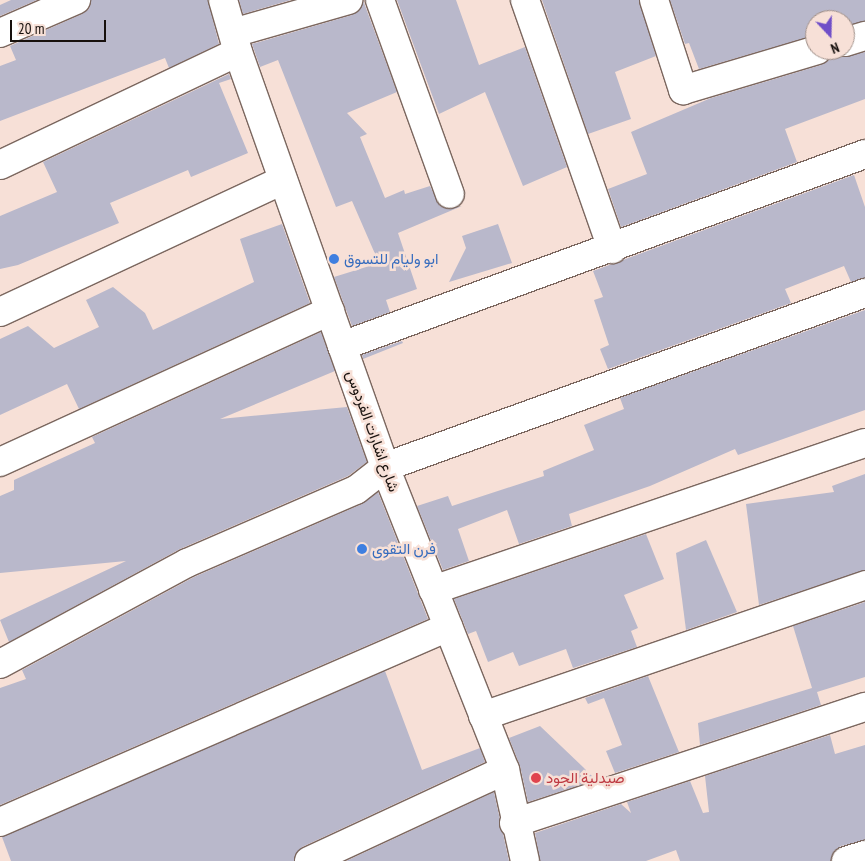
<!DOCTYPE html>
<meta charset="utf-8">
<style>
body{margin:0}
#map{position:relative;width:865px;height:861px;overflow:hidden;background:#f7e0d7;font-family:"PT Sans Narrow",Vazirmatn,sans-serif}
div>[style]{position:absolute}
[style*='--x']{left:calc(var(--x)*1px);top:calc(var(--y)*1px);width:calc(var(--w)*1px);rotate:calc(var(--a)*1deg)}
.building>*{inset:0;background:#b9b8cb}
.roads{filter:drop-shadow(1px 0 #7b675f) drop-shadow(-1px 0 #7b675f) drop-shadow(0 1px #7b675f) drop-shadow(0 -1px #7b675f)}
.minor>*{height:28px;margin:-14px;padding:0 14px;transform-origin:14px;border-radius:14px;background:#fff}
.dots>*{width:14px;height:14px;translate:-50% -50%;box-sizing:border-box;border:2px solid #f7e0d7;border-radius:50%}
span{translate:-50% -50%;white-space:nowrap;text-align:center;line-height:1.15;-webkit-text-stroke:5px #f7e0d7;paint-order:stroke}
.shop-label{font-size:15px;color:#366cbe}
.left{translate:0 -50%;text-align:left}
.street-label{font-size:15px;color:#17100d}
.health-label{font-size:15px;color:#be3a42}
.north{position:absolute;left:805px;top:10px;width:50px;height:50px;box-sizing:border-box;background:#f7e0d7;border:1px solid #9d8d86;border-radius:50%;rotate:159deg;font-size:14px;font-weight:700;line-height:20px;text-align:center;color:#17100d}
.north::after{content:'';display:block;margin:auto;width:18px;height:22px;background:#704fc8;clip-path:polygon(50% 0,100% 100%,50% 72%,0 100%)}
.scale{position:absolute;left:10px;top:20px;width:96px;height:22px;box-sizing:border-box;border:2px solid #17100d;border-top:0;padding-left:6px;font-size:15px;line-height:18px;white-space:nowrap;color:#17100d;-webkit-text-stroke:4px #f7e0d7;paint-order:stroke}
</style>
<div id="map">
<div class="building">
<div style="clip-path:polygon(11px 0,37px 0,0 16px,0 5px)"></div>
<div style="clip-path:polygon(91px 0,208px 0,219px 44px,169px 68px,165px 58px,0 121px,0 66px,16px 60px,10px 46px,82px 14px,89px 9px)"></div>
<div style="clip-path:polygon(239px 0,291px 0,243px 14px)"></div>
<div style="clip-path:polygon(363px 0,397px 92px,347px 113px,367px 134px,360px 137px,385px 198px,404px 190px,405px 194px,430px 186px,440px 206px,448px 209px,462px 206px,398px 233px,417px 289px,386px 300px,390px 312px,352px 326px,334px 277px,379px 263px,352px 201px,336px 207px,278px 60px,260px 67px,252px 44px,352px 15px,360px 10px)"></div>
<div style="clip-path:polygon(397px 0,456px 0,479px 65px,525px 47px,567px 167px,523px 186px,485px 92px,439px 114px)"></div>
<div style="clip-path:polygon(542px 0,639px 0,656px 56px,615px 72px,631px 119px,588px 134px)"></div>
<div style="clip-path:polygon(670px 0,865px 0,865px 21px,845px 26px,845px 20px,815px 20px,815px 35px,699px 69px,689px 43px,685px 44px)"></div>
<div style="clip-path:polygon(832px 50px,842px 57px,865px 52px,865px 99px,785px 129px,797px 162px,621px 227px,608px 189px,647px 174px,631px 132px,711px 98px,821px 65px,829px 60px)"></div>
<div style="clip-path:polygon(229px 74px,231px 79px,219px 83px,248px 153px,191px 177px,188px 170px,110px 203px,119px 223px,18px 265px,0 269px,0 216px,57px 192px,43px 162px)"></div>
<div style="clip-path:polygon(854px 175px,865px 207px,865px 278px,851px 282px,844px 266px,785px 289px,791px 303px,608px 369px,600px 349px,609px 345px,594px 300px,603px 297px,593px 271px)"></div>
<div style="clip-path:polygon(282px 224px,310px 303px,79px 409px,67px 384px,0 415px,0 339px,28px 326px,54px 348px,99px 327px,86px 300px,113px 287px,145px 313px,153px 330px,254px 282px,240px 239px)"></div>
<div style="clip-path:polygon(498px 224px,512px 263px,449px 282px,466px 248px,462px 236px)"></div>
<div style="clip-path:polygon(865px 310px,865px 410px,738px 455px,735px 449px,650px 486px,569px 514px,572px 526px,519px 544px,507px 510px,458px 529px,469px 561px,443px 570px,417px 506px,448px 496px,452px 506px,544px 476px,543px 471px,594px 450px,584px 425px,624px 409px,620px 398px)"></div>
<div style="clip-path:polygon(321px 332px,335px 371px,220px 419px,347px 407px,367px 462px,348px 476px,180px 549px,9px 642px,0 620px,126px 561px,0 573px,0 496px,14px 490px,14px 480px,95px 443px,92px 437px)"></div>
<div style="clip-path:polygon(402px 341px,403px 343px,363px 359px,362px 355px)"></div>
<div style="clip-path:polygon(865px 474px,865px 570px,759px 605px,746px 504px,834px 492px,832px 486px)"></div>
<div style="clip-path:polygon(378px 492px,428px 619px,0 805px,0 688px,26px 679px,22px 670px,194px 577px,362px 504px)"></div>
<div style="clip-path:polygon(646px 534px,664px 579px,624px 595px,638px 628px,631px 631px,637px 647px,573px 668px,566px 649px,519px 666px,513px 652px,488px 662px,476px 631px,468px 634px,454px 599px)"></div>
<div style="clip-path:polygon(706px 540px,737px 612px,686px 630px,676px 553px)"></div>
<div style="clip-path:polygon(865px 602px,865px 677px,817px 692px,821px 705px,700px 745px,698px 723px,812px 688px,793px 626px)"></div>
<div style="clip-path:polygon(385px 671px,422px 770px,480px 748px,485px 762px,302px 847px,294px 861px,11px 861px,2px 837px)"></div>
<div style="clip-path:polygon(648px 676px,679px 752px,615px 773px,606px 751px,622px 745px,604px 698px,588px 704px,585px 698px)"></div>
<div style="clip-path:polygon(540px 726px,583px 767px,596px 780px,528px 802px,520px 766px,509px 738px)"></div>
<div style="clip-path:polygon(830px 735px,835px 754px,865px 745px,865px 840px,841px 846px,834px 851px,831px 861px,680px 861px,676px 850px,646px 861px,540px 861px,535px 833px,621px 804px,631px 813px,627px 802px,690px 781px,703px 813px,709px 812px,705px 776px)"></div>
<div style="clip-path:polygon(494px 792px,509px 861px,346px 861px)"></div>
</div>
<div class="roads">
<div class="minor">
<div style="--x:223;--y:0;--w:54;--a:73.9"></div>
<div style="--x:238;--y:52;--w:440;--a:70.5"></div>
<div style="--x:385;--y:467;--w:326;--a:68.4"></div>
<div style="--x:505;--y:770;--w:93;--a:77.6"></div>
<div style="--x:380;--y:0;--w:206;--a:70.2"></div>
<div style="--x:525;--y:0;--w:264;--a:70.7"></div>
<div style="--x:654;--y:0;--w:95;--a:72.1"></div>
<div style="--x:683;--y:90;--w:140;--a:-16.6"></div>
<div style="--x:0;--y:33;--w:83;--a:-23.5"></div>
<div style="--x:233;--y:33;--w:120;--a:-16"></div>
<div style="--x:845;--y:42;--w:21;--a:-17"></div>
<div style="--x:0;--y:165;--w:263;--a:-25.4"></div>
<div style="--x:0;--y:312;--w:312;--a:-25"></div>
<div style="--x:342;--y:346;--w:557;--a:-20.16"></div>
<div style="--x:0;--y:462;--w:363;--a:-24.6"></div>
<div style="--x:433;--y:590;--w:456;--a:-18.8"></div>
<div style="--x:0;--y:664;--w:213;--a:-28.4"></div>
<div style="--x:187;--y:563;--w:184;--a:-23.4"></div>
<div style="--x:356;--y:490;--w:37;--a:-38"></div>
<div style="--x:385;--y:467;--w:511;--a:-19.93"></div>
<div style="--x:483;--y:716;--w:404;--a:-18.9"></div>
<div style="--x:0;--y:822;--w:489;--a:-23.5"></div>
<div style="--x:514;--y:823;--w:370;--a:-18.3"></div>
<div style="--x:309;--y:861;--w:216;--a:-24.9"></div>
<div style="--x:846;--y:861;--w:20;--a:-18"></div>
</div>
</div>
<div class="dots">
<div style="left:334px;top:259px;background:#3f7fe0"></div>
<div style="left:362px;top:549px;background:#3f7fe0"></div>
<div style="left:536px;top:778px;background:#e0444e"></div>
</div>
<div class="shop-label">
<span class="left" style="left:344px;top:259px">ابو وليام للتسوق</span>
<span class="left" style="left:372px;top:549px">فرن التقوى</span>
</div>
<div class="street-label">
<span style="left:373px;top:431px;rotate:70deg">شارع اشارات الفردوس</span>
</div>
<div class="health-label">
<span class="left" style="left:546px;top:778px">صيدلية الجود</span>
</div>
<div class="north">N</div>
<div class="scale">20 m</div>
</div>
